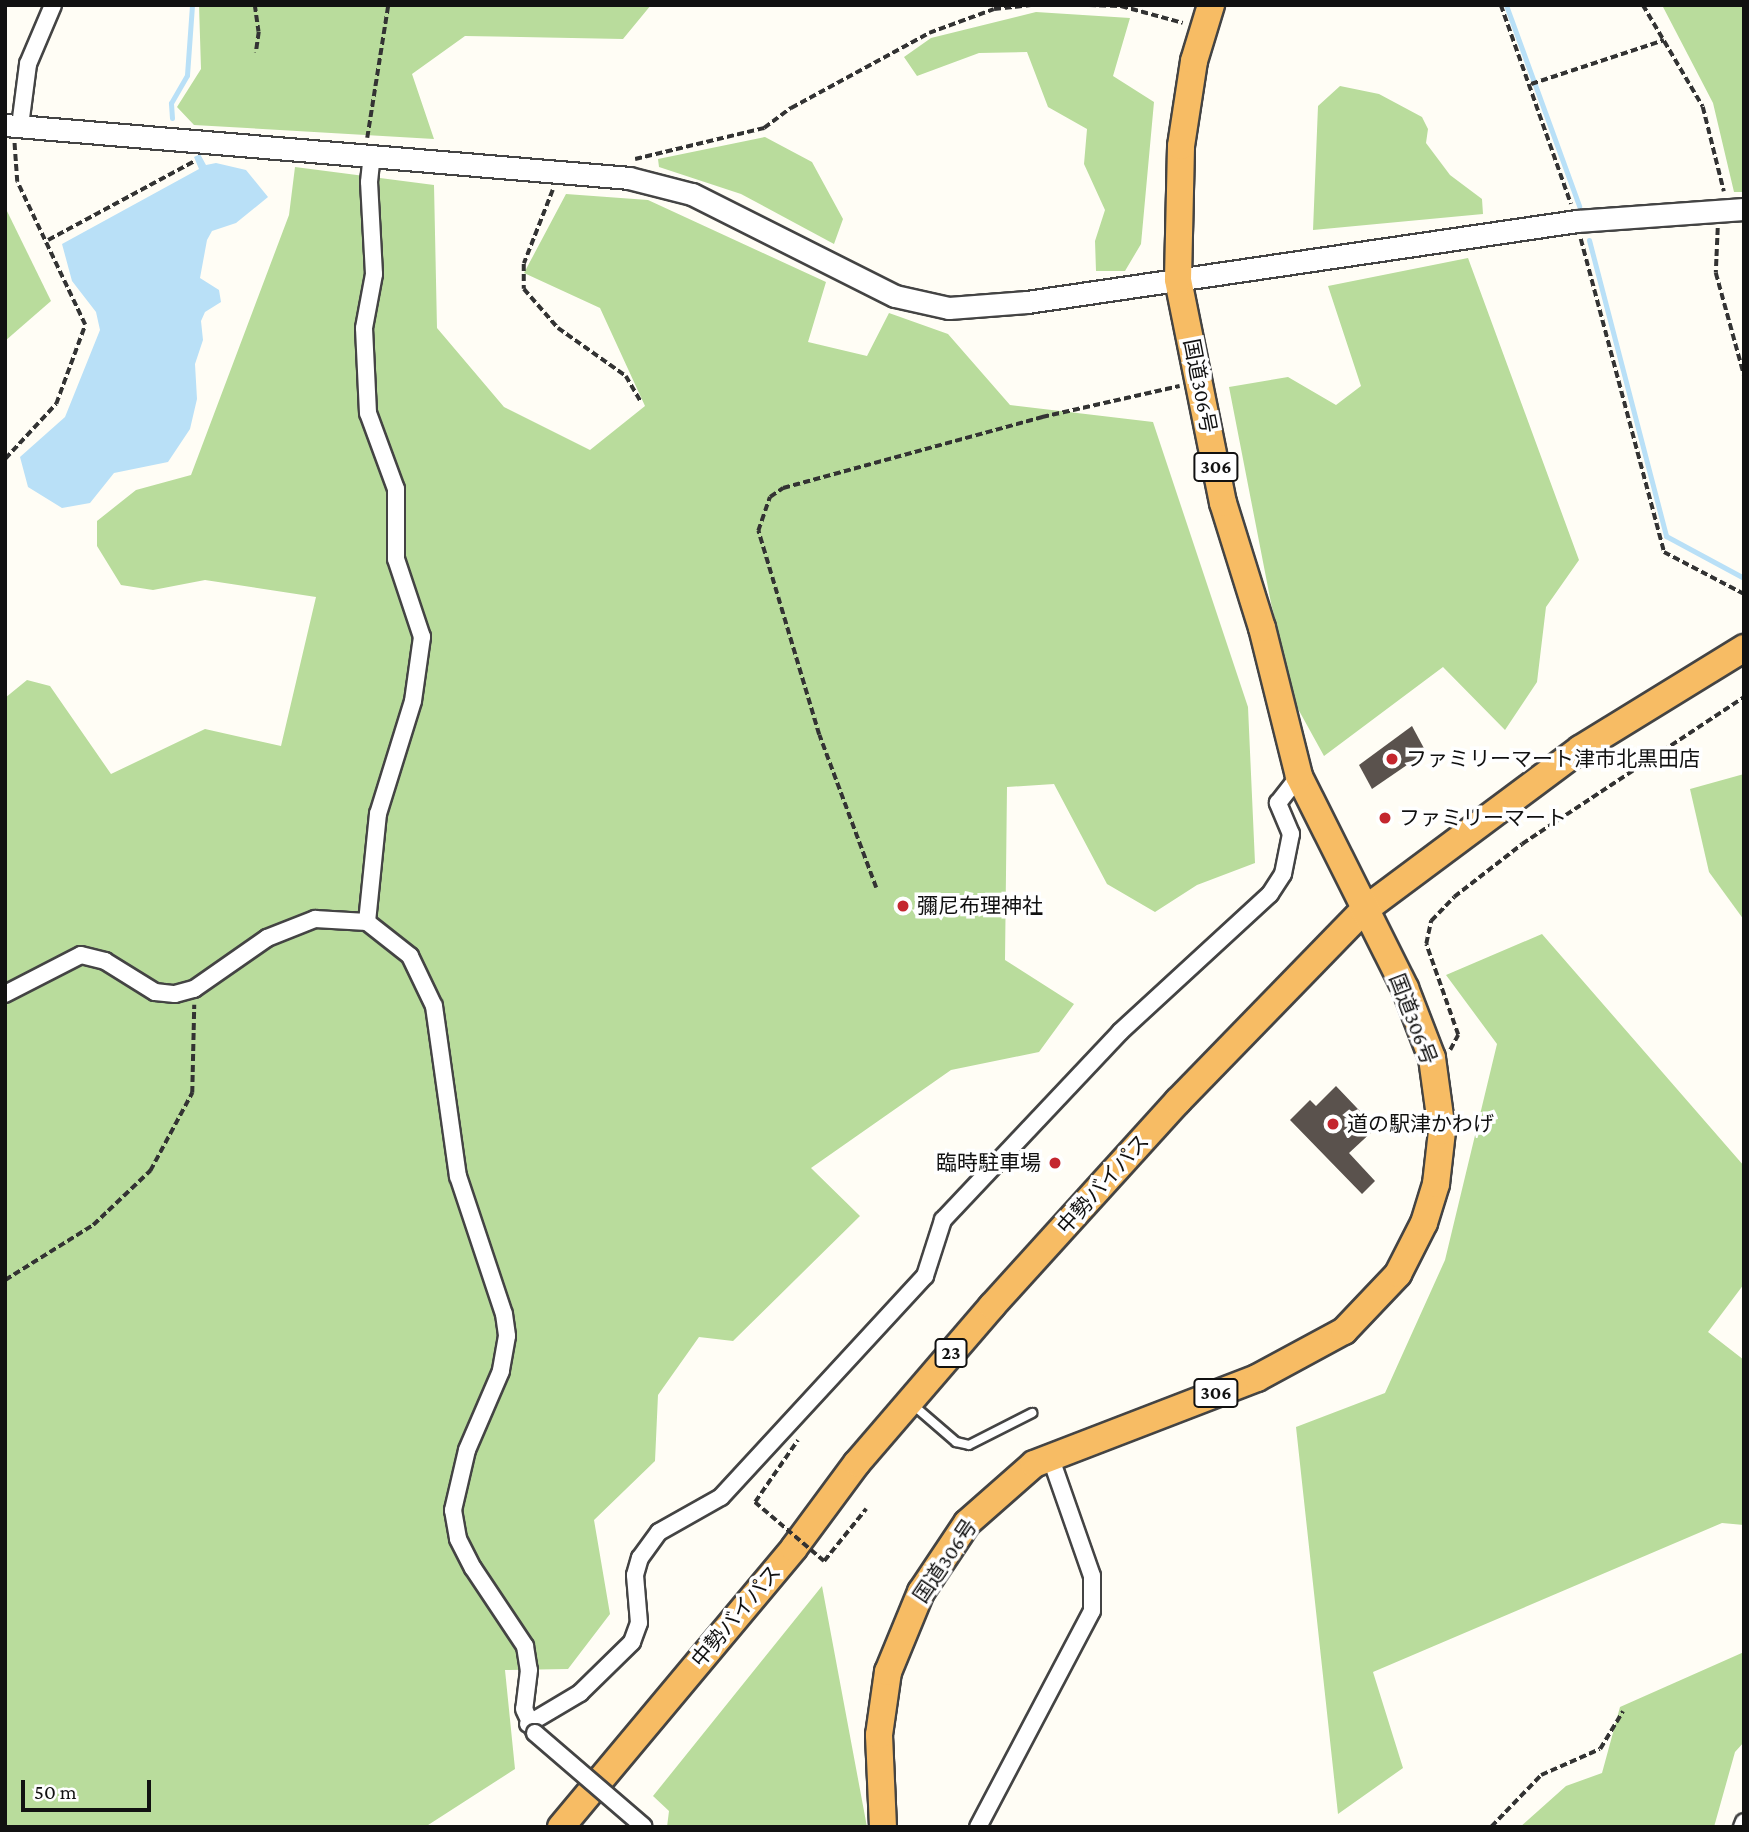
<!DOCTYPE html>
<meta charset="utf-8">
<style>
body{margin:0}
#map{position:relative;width:1749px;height:1832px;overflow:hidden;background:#fffdf5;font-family:"Crimson Pro","Noto Sans JP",serif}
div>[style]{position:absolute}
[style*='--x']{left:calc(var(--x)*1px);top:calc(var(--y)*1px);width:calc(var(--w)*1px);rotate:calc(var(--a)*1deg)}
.forest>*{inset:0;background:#b9dc9c}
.water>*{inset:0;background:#b9e0f7}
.stream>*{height:5px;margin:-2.5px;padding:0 2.5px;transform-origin:2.5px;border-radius:2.5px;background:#b9e0f7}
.building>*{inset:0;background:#5a524d}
.path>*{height:3.5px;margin-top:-1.75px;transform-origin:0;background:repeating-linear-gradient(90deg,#333 0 7px,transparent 0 10.5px)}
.roads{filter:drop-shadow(2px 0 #444) drop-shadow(-2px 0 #444) drop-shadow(0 2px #444) drop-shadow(0 -2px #444)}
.service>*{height:8px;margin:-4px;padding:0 4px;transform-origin:4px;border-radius:4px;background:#fff}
.minor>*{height:16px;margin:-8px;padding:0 8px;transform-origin:8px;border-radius:8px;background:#fff}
.tertiary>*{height:21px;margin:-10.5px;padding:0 10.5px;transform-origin:10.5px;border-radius:10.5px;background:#fff}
.trunk>*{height:26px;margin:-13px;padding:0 13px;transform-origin:13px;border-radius:13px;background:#f7bc64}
.path-bridge>*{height:3.5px;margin-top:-1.75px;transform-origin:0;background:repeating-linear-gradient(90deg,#333 0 7px,transparent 0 10.5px)}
.bridges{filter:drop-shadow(2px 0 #444) drop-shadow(-2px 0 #444) drop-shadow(0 2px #444) drop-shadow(0 -2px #444)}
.minor-bridge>*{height:16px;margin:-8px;padding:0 8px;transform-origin:8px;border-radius:8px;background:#fff}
.dots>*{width:19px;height:19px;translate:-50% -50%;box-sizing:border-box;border:4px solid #fff;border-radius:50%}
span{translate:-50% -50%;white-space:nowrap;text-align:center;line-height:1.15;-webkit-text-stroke:7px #fff;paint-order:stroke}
.shield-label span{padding:2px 5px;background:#fff;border:2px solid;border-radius:5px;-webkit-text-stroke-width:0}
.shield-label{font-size:19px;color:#111;font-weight:700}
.street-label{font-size:21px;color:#111}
.poi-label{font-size:21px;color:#111}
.left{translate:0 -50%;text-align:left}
.right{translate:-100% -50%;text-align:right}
.frame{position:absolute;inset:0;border:7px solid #111;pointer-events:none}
.scale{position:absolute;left:21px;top:1780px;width:130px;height:32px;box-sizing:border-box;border:4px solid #111;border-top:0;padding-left:9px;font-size:21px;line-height:24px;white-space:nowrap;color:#111;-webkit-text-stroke:5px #fff;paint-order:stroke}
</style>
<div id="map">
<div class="forest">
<div style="clip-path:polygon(199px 5px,651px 5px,623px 39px,465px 36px,412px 74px,434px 139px,194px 125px,177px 107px,201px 69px)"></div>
<div style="clip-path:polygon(1662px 5px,1744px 5px,1744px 192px,1734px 192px,1713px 103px)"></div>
<div style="clip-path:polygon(1036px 12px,1130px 18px,1113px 76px,1154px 102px,1141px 244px,1125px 271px,1096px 271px,1095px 241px,1105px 210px,1084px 164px,1087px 129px,1048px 107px,1027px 52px,979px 53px,917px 76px,904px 57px,931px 38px)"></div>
<div style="clip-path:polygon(1340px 86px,1379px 94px,1422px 117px,1428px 129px,1426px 143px,1450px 175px,1482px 199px,1483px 214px,1313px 230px,1318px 106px)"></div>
<div style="clip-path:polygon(765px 137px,812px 162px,843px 219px,834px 244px,741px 194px,659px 167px,658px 159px)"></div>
<div style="clip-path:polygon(295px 167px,434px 185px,437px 328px,504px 407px,590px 450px,645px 406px,600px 308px,524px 273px,566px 194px,648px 200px,826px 282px,808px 342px,867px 356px,889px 313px,948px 334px,1010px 405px,1153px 422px,1248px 707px,1255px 863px,1197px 885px,1155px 912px,1107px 884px,1054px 784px,1007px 787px,1005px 960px,1074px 1004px,1039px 1052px,951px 1070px,811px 1168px,860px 1216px,733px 1341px,699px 1337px,658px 1395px,655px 1461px,594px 1520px,610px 1614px,568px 1669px,505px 1670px,515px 1769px,425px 1827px,5px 1827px,5px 698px,27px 680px,50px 686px,111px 774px,205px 729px,281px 746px,316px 597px,205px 580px,153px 590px,121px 585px,97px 546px,97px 521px,136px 490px,191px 475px,289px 215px)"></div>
<div style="clip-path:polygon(5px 207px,51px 301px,5px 341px)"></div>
<div style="clip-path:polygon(1468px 258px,1579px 560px,1546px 607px,1537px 682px,1505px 730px,1443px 667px,1324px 756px,1297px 707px,1271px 603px,1229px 387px,1288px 377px,1336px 405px,1361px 386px,1328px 286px)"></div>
<div style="clip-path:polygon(1744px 774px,1744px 920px,1709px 872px,1690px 789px)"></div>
<div style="clip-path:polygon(1542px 934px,1744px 1166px,1744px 1284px,1708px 1332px,1744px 1360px,1744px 1525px,1722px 1523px,1373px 1672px,1403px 1768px,1338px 1814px,1296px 1427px,1385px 1393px,1445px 1260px,1497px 1044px,1446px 975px)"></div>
<div style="clip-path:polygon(822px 1586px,867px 1827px,667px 1827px,669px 1811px,653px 1796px)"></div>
<div style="clip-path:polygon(1744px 1652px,1744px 1742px,1735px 1752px,1714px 1827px,1520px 1827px,1566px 1786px,1602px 1773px,1620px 1707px)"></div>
</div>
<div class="water">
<div style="clip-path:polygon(200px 154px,206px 165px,216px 163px,246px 170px,268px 197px,236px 223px,212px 231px,207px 240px,200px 278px,219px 290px,221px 302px,205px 312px,201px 321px,203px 340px,195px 364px,197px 399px,190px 429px,168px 462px,114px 473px,90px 503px,62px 508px,28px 487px,20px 457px,65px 417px,100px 330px,96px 312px,72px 281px,62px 244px,199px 169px,194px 157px)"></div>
</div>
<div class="stream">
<div style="--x:1506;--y:5;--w:214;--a:70"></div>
<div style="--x:172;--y:118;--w:15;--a:-94"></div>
<div style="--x:171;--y:103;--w:32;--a:-60"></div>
<div style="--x:187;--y:75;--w:70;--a:-85.9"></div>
<div style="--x:1589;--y:240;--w:306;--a:75.4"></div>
<div style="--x:1666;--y:536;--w:89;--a:28.3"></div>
</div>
<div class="building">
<div style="clip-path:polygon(1412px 726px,1426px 752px,1372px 789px,1359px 765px)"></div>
<div style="clip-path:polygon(1336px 1086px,1376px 1128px,1349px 1153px,1375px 1181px,1362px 1194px,1290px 1120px,1310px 1100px,1316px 1106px)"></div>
</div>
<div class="path">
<div style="--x:255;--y:5;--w:27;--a:82"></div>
<div style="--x:259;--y:32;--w:21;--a:98"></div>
<div style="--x:1089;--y:5;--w:32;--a:2"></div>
<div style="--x:1121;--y:6;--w:64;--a:15.3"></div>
<div style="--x:1501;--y:5;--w:211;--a:70.6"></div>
<div style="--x:1643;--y:5;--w:118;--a:59.5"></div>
<div style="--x:1703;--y:107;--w:87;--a:76"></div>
<div style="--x:1531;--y:84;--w:140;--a:-18.3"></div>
<div style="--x:367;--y:138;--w:135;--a:-81"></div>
<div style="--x:635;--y:159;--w:133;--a:-13.5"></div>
<div style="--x:764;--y:128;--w:34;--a:-37"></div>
<div style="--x:791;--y:108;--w:157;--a:-28.5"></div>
<div style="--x:929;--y:33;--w:69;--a:-20.3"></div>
<div style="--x:994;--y:9;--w:37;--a:-6"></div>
<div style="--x:553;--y:190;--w:79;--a:111.4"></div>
<div style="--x:524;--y:264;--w:25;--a:90"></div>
<div style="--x:524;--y:289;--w:52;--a:48.9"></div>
<div style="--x:558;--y:328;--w:83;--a:35.2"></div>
<div style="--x:626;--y:376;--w:30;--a:60"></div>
<div style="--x:1718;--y:228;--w:45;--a:92.5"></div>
<div style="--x:1716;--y:273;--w:106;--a:74.6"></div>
<div style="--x:1581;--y:239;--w:324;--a:75.1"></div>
<div style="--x:1664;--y:552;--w:90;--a:27.7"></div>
<div style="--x:48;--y:240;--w:167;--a:-28.3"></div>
<div style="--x:5;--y:459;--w:75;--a:-47.2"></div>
<div style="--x:56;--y:404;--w:84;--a:-69.8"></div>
<div style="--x:85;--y:325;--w:158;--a:-115.4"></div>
<div style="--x:17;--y:182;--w:39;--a:-94"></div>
<div style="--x:876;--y:888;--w:163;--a:-110.4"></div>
<div style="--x:819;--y:735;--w:213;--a:-106.6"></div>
<div style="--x:758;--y:531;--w:36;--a:-71"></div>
<div style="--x:770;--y:497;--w:16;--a:-35"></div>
<div style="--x:783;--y:488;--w:269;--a:-15.3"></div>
<div style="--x:1042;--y:417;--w:141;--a:-12.7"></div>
<div style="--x:1450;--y:1050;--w:17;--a:-62"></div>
<div style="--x:1458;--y:1035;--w:96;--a:-109.4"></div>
<div style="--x:1426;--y:944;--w:24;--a:-78"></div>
<div style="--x:1431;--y:921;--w:33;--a:-46"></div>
<div style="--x:1454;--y:897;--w:86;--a:-37.9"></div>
<div style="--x:1522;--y:844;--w:266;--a:-33.5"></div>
<div style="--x:5;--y:1280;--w:104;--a:-32"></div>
<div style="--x:93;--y:1225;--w:79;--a:-43.5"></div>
<div style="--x:150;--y:1171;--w:89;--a:-61.7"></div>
<div style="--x:192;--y:1093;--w:88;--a:-88.7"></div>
<div style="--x:755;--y:1502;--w:75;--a:-55.3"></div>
<div style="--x:824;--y:1561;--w:67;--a:-51.1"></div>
<div style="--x:1491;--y:1827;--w:72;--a:-46.1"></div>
<div style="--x:1541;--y:1775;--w:64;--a:-23.8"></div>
<div style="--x:1600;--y:1749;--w:44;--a:-58.8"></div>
</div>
<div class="roads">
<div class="service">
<div style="--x:912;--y:1404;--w:58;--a:40.8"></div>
<div style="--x:956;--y:1442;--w:13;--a:13"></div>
<div style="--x:969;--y:1445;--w:71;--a:-26.9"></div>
</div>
<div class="minor">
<div style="--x:20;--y:126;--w:63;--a:-82.6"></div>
<div style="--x:28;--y:64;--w:64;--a:-67"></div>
<div style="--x:367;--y:922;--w:109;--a:-84.2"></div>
<div style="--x:378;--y:814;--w:118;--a:-72.8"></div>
<div style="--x:413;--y:701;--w:65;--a:-82"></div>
<div style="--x:422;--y:637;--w:82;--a:-108.4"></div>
<div style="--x:396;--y:559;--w:70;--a:-90"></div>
<div style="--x:396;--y:489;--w:81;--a:-110.2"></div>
<div style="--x:368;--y:413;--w:85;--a:-92.7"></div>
<div style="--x:364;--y:328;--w:55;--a:-79.5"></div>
<div style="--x:374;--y:274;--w:92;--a:-93.1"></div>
<div style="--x:369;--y:182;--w:28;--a:-84"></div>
<div style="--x:5;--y:994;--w:85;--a:-27.2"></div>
<div style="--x:81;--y:955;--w:25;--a:14"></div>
<div style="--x:105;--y:961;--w:59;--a:31.8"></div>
<div style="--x:155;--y:992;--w:20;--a:6"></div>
<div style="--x:175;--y:994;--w:20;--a:-15"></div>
<div style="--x:194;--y:989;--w:89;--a:-34.9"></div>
<div style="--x:267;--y:938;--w:52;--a:-21.6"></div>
<div style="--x:315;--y:919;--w:52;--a:3.3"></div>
<div style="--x:367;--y:922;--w:55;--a:38.3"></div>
<div style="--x:410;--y:956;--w:55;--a:64.4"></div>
<div style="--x:434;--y:1006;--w:172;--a:82"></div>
<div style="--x:458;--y:1176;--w:145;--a:71.6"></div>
<div style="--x:504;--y:1314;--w:22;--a:82"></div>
<div style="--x:507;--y:1336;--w:36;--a:100"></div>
<div style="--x:501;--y:1371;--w:86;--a:113.3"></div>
<div style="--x:467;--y:1450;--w:62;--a:103.1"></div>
<div style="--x:453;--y:1510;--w:29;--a:80"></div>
<div style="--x:458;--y:1539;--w:33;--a:63"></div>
<div style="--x:473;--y:1568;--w:94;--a:56.3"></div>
<div style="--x:525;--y:1646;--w:24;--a:81"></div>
<div style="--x:529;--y:1670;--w:39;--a:97"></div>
<div style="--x:524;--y:1709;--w:26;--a:65"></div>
<div style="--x:528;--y:1724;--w:61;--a:-30.8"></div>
<div style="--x:580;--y:1693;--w:73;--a:-44.4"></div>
<div style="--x:632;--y:1642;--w:20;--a:-70"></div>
<div style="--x:639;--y:1623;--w:48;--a:-94.8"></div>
<div style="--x:635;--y:1575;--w:18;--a:-74"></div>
<div style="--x:640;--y:1558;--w:32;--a:-54"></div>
<div style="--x:659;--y:1532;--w:71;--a:-29.4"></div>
<div style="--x:721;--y:1497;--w:301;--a:-47.3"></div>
<div style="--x:925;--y:1276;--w:59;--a:-72.2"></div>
<div style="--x:943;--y:1220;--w:258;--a:-46.7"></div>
<div style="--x:1120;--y:1032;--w:204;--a:-42.6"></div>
<div style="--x:1270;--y:894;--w:24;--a:-57"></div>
<div style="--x:1283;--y:874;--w:41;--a:-78.7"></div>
<div style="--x:1291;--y:834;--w:34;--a:-113"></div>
<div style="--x:1278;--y:803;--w:34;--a:-52"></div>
<div style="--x:978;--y:1827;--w:244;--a:-62.2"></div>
<div style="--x:1092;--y:1611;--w:35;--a:-90"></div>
<div style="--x:1092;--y:1576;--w:127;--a:-109.3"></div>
<div style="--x:1742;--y:1827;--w:5;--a:-68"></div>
</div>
<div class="tertiary">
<div style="--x:5;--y:125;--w:626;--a:4.85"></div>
<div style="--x:629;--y:178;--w:65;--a:14.3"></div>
<div style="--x:692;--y:194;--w:227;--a:26.7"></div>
<div style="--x:895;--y:296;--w:55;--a:12.5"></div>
<div style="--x:949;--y:308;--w:78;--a:-4.4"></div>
<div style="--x:1027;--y:302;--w:556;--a:-8.38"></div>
<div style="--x:1577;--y:221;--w:167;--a:-4.1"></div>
</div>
<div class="trunk">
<div style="--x:561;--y:1827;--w:363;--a:-50.1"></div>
<div style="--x:794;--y:1548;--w:106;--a:-53.5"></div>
<div style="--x:857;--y:1463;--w:207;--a:-49.3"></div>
<div style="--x:992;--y:1306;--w:277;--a:-47.8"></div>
<div style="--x:1178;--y:1101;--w:265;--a:-45.8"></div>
<div style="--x:1363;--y:911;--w:271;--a:-36.7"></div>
<div style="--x:1580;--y:749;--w:193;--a:-31.6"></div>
<div style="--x:883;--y:1827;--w:92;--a:-92.5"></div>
<div style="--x:879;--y:1735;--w:64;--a:-81.9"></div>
<div style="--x:888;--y:1672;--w:87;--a:-67.6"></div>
<div style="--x:921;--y:1592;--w:83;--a:-56.3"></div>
<div style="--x:967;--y:1523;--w:89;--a:-41.4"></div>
<div style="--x:1034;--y:1464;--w:239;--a:-21.1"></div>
<div style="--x:1257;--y:1378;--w:99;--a:-28.4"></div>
<div style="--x:1344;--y:1331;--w:79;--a:-46.5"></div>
<div style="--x:1398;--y:1274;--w:57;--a:-63"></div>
<div style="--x:1424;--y:1223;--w:41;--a:-72.9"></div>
<div style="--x:1436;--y:1184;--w:53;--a:-83.5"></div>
<div style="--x:1442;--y:1131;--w:74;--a:-97.8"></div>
<div style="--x:1432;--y:1058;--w:75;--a:-111.1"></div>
<div style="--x:1405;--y:988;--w:237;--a:-116.6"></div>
<div style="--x:1299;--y:776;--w:153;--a:-104"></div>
<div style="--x:1262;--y:628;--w:131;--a:-107.3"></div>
<div style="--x:1223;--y:503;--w:228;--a:-101.4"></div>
<div style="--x:1178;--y:279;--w:133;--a:-88.7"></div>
<div style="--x:1181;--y:146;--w:86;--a:-81.3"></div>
<div style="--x:1194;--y:61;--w:59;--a:-73.1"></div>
</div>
</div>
<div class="path-bridge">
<div style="--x:755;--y:1502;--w:91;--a:40.5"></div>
</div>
<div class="bridges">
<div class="minor-bridge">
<div style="--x:535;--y:1733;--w:143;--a:40.7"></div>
</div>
</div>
<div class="dots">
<div style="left:1392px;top:759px;background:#c4262e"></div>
<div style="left:1385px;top:818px;background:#c4262e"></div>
<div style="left:903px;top:906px;background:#c4262e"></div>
<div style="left:1333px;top:1124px;background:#c4262e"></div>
<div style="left:1055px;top:1163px;background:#c4262e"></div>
</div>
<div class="shield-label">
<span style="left:1216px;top:467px">306</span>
<span style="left:951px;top:1353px">23</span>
<span style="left:1216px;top:1393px">306</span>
</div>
<div class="street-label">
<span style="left:1200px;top:386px;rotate:79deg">国道306号</span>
<span style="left:1413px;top:1019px;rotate:69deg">国道306号</span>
<span style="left:1103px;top:1184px;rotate:-48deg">中勢バイパス</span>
<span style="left:945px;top:1561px;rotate:-56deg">国道306号</span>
<span style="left:736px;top:1616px;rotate:-50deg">中勢バイパス</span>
</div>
<div class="poi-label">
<span class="left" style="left:1406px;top:759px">ファミリーマート津市北黒田店</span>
<span class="left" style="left:1399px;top:818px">ファミリーマート</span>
<span class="left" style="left:917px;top:906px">彌尼布理神社</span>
<span class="left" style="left:1347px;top:1124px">道の駅津かわげ</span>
<span class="right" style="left:1041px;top:1163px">臨時駐車場</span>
</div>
<div class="frame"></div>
<div class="scale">50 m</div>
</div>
